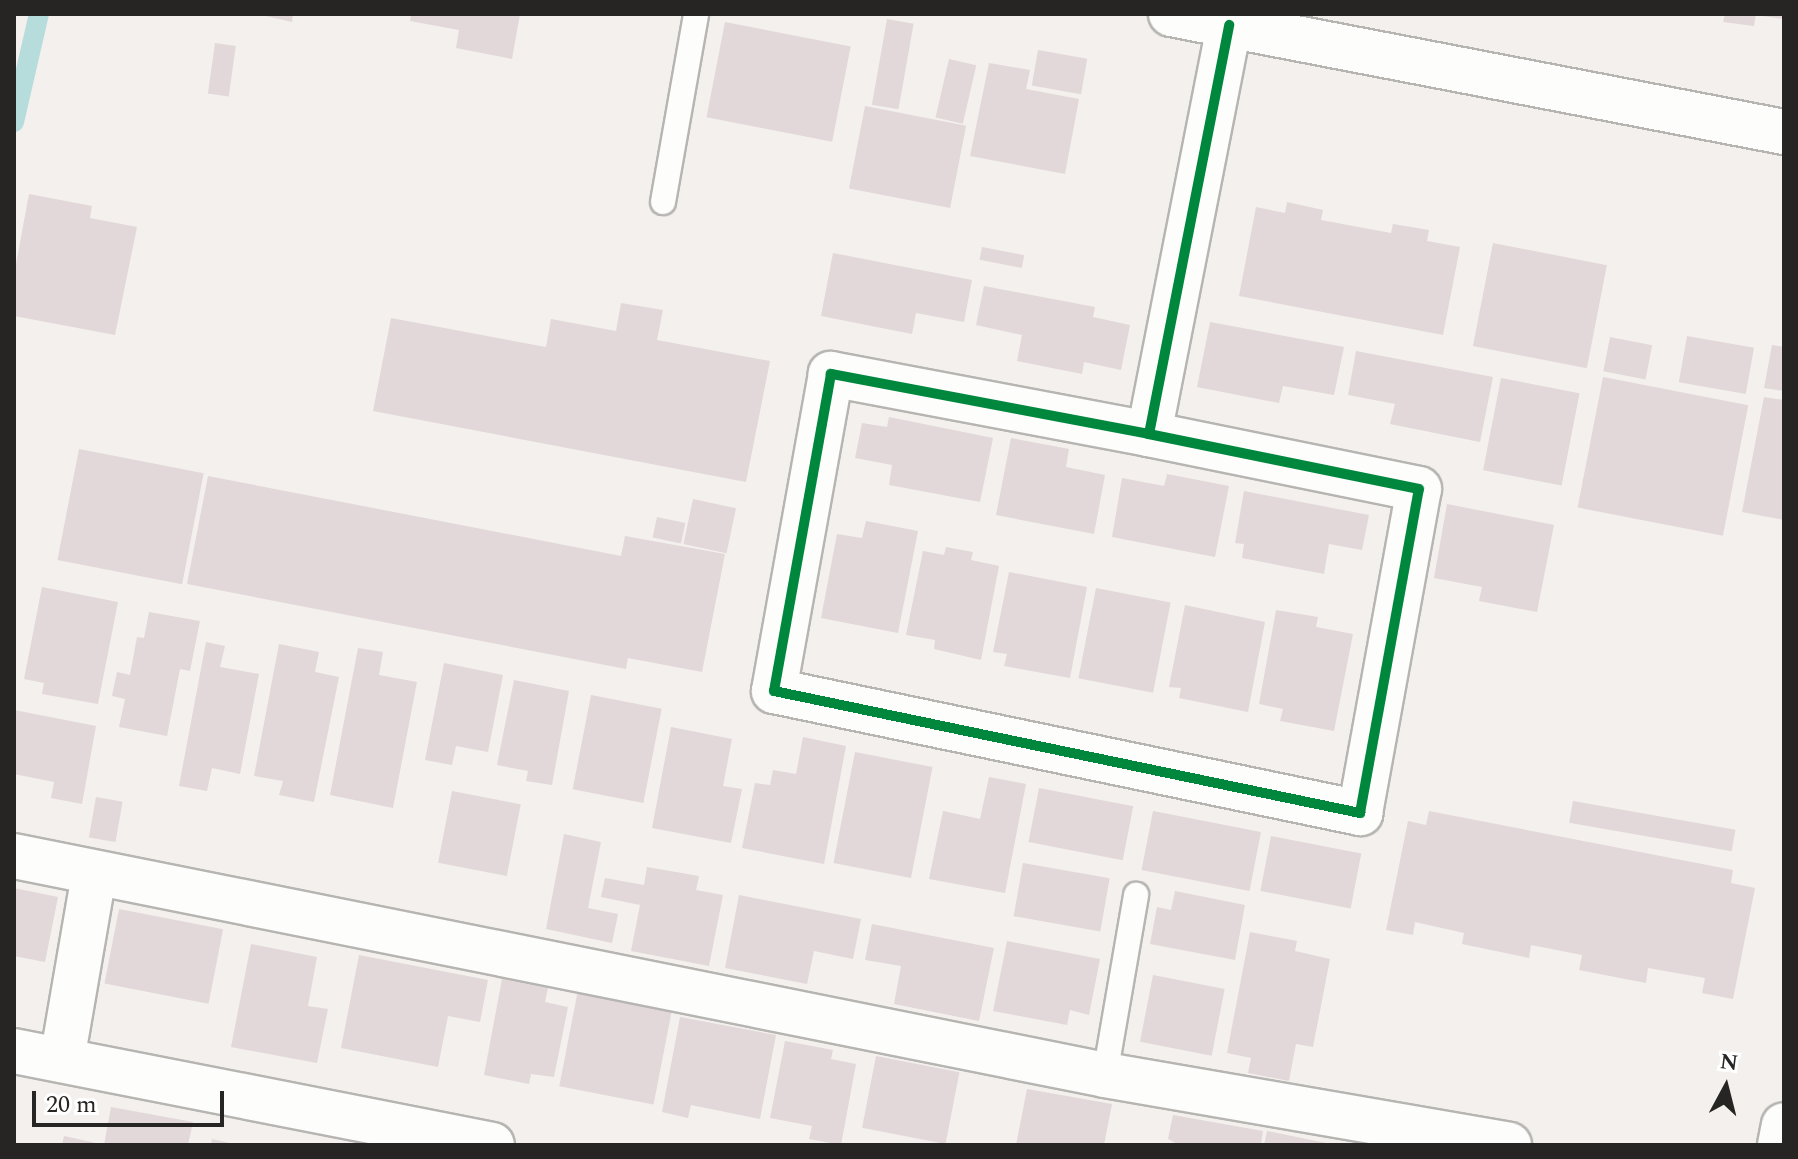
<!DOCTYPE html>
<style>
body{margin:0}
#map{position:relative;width:1798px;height:1159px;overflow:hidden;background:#f3f0ed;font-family:Spectral,serif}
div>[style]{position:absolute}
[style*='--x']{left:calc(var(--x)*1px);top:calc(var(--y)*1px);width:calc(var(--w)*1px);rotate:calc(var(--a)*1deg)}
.stream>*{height:20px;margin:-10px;padding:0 10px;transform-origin:10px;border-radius:10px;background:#b6dddc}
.building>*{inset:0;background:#e2d8d9;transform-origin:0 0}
.roads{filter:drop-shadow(2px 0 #b6b5b2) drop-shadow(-2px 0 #b6b5b2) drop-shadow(0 2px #b6b5b2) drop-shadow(0 -2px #b6b5b2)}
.service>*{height:24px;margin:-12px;padding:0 12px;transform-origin:12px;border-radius:12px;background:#fdfdfc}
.minor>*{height:44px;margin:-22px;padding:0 22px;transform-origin:22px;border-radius:22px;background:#fdfdfc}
.tertiary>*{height:44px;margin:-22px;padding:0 22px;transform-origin:22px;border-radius:22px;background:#fdfdfc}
.cycleway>*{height:10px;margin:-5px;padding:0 5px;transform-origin:5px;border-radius:5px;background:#00873e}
span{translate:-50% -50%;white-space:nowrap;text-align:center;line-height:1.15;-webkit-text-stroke:7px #fff;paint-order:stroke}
.frame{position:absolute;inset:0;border:16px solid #272523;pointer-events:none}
.north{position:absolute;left:1686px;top:1047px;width:80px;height:80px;-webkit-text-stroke:6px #fff;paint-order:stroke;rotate:7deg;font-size:22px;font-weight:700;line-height:32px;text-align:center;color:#272523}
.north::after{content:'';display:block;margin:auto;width:28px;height:36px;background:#272523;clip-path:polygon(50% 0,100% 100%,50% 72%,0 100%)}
.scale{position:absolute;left:32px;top:1091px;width:192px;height:36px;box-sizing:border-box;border:4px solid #272523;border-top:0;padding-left:10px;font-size:24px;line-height:28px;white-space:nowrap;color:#272523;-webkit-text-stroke:6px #fff;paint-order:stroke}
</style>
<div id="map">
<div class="stream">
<div style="--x:14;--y:122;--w:111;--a:-77"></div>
</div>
<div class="building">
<div style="clip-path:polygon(257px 14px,293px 14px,292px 22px)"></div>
<div style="clip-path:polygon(411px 14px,520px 14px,512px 59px,456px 48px,459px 30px,410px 21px)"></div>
<div style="clip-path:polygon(1725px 14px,1756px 14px,1754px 26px,1723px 22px)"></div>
<div style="clip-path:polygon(1762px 14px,1784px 14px,1784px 19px,1762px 16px)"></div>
<div style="left:887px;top:19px;width:27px;height:87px;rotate:10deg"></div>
<div style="left:725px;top:22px;width:128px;height:97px;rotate:11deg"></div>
<div style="left:215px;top:43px;width:21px;height:51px;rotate:8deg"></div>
<div style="left:1038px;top:50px;width:50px;height:36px;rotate:10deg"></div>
<div style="left:949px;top:59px;width:28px;height:60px;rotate:13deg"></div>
<div style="clip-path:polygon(989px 63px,1030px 70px,1026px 89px,1079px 99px,1065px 174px,970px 156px)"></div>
<div style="left:865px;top:106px;width:103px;height:84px;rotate:11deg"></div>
<div style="clip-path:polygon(29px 194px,92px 206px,90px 218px,137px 227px,115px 335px,14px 316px,14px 275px)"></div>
<div style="clip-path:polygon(1287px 202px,1323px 210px,1321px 220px,1391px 233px,1393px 224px,1429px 230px,1427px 241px,1460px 247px,1443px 335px,1239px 296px,1256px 207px,1285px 213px)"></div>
<div style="left:1493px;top:243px;width:116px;height:105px;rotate:11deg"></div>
<div style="left:982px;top:247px;width:43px;height:13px;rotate:11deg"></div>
<div style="clip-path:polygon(833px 253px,972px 280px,964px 322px,916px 313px,912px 334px,821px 316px)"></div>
<div style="clip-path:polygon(984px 286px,1095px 307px,1093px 317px,1130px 325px,1121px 370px,1084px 362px,1082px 374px,1017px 361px,1022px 335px,976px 325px)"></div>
<div style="clip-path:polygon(621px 303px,663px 310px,657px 340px,770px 361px,746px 482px,373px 411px,391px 318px,546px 347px,551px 319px,616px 331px)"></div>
<div style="clip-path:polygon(1210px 322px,1344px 347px,1334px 395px,1283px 386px,1279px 403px,1197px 387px)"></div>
<div style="left:1687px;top:336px;width:68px;height:47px;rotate:10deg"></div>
<div style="left:1610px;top:337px;width:43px;height:35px;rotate:11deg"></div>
<div style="clip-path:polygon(1772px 345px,1784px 347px,1784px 391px,1764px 388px)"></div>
<div style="clip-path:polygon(1356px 351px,1493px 377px,1480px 442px,1390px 424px,1395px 404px,1348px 395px)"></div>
<div style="left:1603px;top:377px;width:148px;height:133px;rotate:11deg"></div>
<div style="left:1501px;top:378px;width:80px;height:94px;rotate:11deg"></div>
<div style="clip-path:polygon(1764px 397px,1784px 400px,1784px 520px,1742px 512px)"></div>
<div style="clip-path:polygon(889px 417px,993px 438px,980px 502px,889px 485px,892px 465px,855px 458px,862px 423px,887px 427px)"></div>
<div style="clip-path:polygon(1011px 438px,1069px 449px,1066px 467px,1105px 475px,1094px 534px,996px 515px)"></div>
<div style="left:79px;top:449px;width:127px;height:113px;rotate:11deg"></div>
<div style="clip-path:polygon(1167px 474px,1229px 486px,1215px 557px,1112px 537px,1122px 478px,1164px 486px)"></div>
<div style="clip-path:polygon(208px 476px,621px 556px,625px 536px,725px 554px,702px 672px,628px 658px,626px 669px,187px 584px)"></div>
<div style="clip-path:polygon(1244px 491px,1369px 515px,1362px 550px,1329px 544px,1324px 574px,1242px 558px,1244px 544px,1235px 543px)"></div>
<div style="left:693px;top:499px;width:44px;height:46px;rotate:12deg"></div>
<div style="clip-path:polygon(1447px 504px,1554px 525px,1537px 612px,1479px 601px,1482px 587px,1434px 578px)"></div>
<div style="left:657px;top:517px;width:29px;height:21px;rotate:12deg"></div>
<div style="clip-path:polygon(866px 521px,918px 531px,898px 633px,821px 618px,837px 534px,862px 538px)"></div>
<div style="clip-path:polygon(946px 547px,973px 552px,971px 560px,999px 566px,981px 660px,934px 649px,935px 640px,906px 635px,923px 551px,944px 555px)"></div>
<div style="clip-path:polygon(1009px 572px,1087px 587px,1070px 678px,1004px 666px,1007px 654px,993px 652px)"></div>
<div style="clip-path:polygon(42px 587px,118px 602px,98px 704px,42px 694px,44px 683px,24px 679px)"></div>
<div style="left:1096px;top:588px;width:76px;height:92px;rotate:11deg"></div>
<div style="clip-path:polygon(1185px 605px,1265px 622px,1248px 712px,1179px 698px,1181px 688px,1169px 687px)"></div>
<div style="clip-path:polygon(1276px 610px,1318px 617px,1316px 627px,1353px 634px,1334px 731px,1280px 721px,1283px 709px,1259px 704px)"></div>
<div style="clip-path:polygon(149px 612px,200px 621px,190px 671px,180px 669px,167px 736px,119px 727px,125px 699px,112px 696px,117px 672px,130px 675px,137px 637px,144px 638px)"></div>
<div style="clip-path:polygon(206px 642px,225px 646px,220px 667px,259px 674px,240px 774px,212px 768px,207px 791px,179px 786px)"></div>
<div style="clip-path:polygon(279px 644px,319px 652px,315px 672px,339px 677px,314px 802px,279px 795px,283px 781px,254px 776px)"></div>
<div style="clip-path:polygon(358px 648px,383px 652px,379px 675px,417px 682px,393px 808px,330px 795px)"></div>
<div style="clip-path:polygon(444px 663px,503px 675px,488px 752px,456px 746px,452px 765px,425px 760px)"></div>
<div style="clip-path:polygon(514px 680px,569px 691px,552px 785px,526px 781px,528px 771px,497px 765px)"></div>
<div style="left:591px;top:695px;width:72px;height:96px;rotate:11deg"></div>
<div style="clip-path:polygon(14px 710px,96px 726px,82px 804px,51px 798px,54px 782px,14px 774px)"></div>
<div style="clip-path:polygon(671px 727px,732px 739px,723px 786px,742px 789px,731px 843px,652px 828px)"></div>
<div style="clip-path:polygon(803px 737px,846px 746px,824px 864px,742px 848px,755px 783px,770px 785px,773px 770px,796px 774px)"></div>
<div style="left:855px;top:752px;width:79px;height:113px;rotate:11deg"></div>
<div style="clip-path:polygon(989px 777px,1026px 784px,1005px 893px,929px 879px,943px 811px,980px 819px)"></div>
<div style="left:1039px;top:788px;width:96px;height:55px;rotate:11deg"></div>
<div style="left:452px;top:791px;width:70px;height:73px;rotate:11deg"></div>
<div style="left:96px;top:797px;width:27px;height:41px;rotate:10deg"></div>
<div style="left:1573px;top:801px;width:165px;height:22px;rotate:10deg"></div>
<div style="left:1153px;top:811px;width:110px;height:60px;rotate:11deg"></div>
<div style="clip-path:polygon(1429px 811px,1733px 870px,1731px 883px,1755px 888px,1733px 999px,1702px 993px,1705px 978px,1648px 968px,1646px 983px,1579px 970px,1582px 955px,1531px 945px,1529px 958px,1462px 944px,1464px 933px,1415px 922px,1413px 935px,1386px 930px,1408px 821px,1426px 825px)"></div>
<div style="clip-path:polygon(564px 834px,601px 842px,588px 908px,618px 914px,612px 943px,546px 929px)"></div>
<div style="left:1271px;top:836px;width:92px;height:56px;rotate:11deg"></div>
<div style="left:1023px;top:863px;width:88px;height:54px;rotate:10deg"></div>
<div style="clip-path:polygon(647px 867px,699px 876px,696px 890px,723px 895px,709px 966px,631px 951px,640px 905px,601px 897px,605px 878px,644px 885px)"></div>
<div style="clip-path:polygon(14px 888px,58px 897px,45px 962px,14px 956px)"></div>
<div style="clip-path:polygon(1175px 891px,1245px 905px,1235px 960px,1150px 944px,1157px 907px,1171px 910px)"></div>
<div style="clip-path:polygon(739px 895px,861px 919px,853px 959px,814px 951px,807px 984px,725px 968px)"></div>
<div style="left:119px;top:909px;width:106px;height:76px;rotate:11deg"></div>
<div style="clip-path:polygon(872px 924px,994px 948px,979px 1021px,894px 1004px,901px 966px,865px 960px)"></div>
<div style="clip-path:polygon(1250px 932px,1297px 941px,1295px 951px,1330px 959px,1313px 1047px,1296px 1044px,1289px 1081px,1248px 1073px,1251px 1058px,1227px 1053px)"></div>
<div style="clip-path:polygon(1007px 941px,1100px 959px,1089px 1015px,1070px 1010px,1067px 1025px,993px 1011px)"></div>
<div style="clip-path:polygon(251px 944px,317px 957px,308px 1006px,328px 1009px,317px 1063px,231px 1047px)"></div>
<div style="clip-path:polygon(359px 955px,488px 980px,480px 1022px,448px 1016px,438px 1067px,341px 1048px)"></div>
<div style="left:1153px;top:975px;width:73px;height:68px;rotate:11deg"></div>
<div style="clip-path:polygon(502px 979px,548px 988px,545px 1002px,568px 1007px,554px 1077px,531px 1074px,529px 1084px,484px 1075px)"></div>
<div style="left:578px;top:990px;width:96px;height:98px;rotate:11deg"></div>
<div style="clip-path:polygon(680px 1017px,776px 1035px,760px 1119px,691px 1105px,688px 1118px,662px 1112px)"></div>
<div style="clip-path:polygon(785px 1041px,833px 1050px,831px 1059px,856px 1064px,841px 1145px,809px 1139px,812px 1126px,770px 1118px)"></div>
<div style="left:876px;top:1056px;width:85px;height:73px;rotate:11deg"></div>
<div style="clip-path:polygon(1027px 1089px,1112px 1104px,1104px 1145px,1016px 1145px)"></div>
<div style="clip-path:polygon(111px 1107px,193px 1122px,188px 1145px,104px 1145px)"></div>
<div style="clip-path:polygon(1173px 1115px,1263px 1131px,1261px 1145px,1179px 1145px,1168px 1139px)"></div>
<div style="clip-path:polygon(1267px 1131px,1331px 1144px,1331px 1145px,1264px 1145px)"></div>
<div style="clip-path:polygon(64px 1136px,101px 1144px,101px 1145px,62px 1145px)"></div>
<div style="clip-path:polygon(212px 1139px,234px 1144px,234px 1145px,211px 1145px)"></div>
</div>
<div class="roads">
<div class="service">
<div style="--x:663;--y:202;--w:191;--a:-80"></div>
<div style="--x:1105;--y:1075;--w:183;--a:-80.2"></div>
</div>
<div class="minor">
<div style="--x:1149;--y:434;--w:324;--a:-169.3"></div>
<div style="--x:831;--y:374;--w:322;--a:100.2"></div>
<div style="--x:774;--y:691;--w:599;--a:11.76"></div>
<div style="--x:1360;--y:813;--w:329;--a:-79.7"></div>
<div style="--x:1419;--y:489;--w:276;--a:-168.5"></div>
<div style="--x:1149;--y:434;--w:417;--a:-78.9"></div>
<div style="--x:14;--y:856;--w:1113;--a:11.35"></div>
<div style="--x:1105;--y:1075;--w:410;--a:9.8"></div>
<div style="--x:14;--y:1051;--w:487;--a:11.1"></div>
<div style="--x:62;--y:1060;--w:189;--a:-80.2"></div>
<div style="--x:1780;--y:1145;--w:20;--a:-79"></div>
</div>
<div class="tertiary">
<div style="--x:1171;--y:14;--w:624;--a:10.9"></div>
</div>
</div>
<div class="cycleway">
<div style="--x:1149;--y:434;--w:324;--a:-169.3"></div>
<div style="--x:831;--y:374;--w:322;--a:100.2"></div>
<div style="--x:774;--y:691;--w:599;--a:11.76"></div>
<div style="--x:1360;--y:813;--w:329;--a:-79.7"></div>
<div style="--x:1419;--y:489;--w:276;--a:-168.5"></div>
<div style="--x:1149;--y:434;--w:417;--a:-78.9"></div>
</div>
<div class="frame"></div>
<div class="north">N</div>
<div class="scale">20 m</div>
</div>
